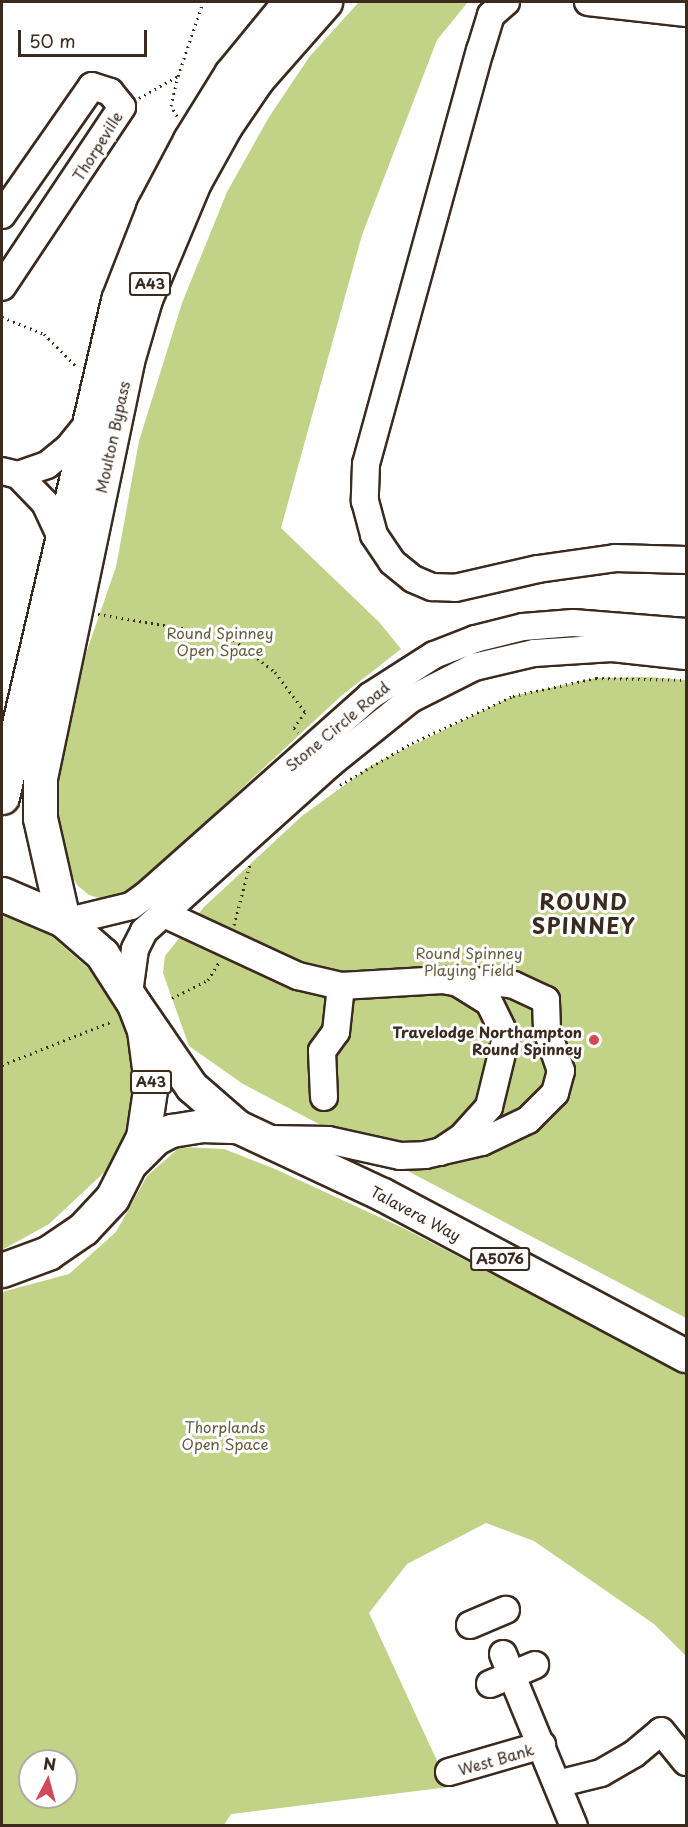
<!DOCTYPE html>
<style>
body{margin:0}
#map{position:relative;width:688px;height:1827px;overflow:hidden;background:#fff;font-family:"Playpen Sans",sans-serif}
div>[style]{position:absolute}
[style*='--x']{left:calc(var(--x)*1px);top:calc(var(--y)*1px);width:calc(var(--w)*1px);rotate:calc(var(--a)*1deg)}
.green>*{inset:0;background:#c2d286}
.path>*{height:3px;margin-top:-1.5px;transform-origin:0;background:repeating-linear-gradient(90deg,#3b2a1e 0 1.5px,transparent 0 6px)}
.roads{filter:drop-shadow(2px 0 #3b2a1e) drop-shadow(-2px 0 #3b2a1e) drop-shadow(0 2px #3b2a1e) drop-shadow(0 -2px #3b2a1e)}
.minor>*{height:26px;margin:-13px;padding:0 13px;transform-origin:13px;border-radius:13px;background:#fff}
.major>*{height:32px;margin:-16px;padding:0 16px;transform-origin:16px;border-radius:16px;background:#fff}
.highway>*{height:33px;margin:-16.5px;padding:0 16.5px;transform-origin:16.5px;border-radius:16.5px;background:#fff}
.dots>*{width:16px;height:16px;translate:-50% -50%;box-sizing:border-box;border:3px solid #fff;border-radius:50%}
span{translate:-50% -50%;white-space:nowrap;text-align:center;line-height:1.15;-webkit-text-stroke:6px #fff;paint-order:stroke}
.shield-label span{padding:2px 4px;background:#fff;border:2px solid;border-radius:4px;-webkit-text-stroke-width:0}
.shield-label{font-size:14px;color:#3b2a1e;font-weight:700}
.street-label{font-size:15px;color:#3b2a1e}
.park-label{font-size:15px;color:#645c3d}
.poi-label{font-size:15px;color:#3b2a1e;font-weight:700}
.right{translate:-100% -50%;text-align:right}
.district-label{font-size:21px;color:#3b2a1e;font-weight:700;letter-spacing:1.5px}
.frame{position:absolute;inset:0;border:3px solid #3b2a1e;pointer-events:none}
.north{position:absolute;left:18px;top:1749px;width:60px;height:60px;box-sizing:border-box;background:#fff;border:2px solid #b1aaa5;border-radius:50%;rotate:6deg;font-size:16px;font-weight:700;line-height:24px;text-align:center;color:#3b2a1e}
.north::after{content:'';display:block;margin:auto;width:21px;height:27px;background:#d1495b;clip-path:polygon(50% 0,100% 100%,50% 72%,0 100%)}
.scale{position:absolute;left:18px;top:30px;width:129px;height:27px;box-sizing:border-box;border:3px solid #3b2a1e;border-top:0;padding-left:8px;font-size:18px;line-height:21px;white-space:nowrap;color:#3b2a1e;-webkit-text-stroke:4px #fff;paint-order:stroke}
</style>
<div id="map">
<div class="green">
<div style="clip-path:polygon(359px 2px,468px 2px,437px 40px,362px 235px,281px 528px,379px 622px,401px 649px,341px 696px,126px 896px,105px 900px,89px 895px,77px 885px,66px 864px,54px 822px,58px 734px,116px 567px,139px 441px,182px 303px,227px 192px,269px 117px,310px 56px)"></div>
<div style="clip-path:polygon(648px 677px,686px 680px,686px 1318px,243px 1084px,189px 1046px,163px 973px,165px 956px,204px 907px,302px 816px,372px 765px,513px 696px,596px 678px)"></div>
<div style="clip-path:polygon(2px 914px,49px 934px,97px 976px,110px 994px,126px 1033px,133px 1082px,129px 1122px,112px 1165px,49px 1224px,2px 1250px)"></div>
<div style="clip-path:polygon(evenodd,180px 1147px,224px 1149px,275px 1169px,403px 1228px,686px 1374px,686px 1656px,654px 1624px,534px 1541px,486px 1523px,407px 1564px,369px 1613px,449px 1787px,231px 1814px,224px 1825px,2px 1826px,2px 1292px,69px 1274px,116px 1232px,147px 1176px,180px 1147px,30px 1761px,66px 1761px,66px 1797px,30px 1797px,30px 1761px)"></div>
</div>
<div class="path">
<div style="--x:139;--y:98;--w:45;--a:-29.4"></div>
<div style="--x:177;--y:116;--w:12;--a:-121"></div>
<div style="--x:171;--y:106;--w:31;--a:-77"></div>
<div style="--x:178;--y:76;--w:78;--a:-71.3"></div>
<div style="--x:2;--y:317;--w:45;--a:22"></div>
<div style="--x:44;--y:334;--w:47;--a:45"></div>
<div style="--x:98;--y:614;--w:133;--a:9.5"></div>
<div style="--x:229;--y:636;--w:58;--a:38"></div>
<div style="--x:275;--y:672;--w:50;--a:53.1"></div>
<div style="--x:305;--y:712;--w:19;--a:125"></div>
<div style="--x:294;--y:728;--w:6;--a:45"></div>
<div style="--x:340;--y:785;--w:83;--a:-30.3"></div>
<div style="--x:412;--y:743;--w:111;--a:-25"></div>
<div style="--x:513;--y:696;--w:85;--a:-12.2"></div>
<div style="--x:596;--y:678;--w:90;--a:1.3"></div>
<div style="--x:234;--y:925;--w:63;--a:-75.3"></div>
<div style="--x:172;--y:998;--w:40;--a:-26.6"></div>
<div style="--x:208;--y:980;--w:22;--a:-58"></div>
<div style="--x:2;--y:1065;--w:119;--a:-21.6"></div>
</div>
<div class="roads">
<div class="minor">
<div style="--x:506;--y:2;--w:20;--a:139"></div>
<div style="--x:491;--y:15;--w:37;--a:107"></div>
<div style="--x:480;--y:50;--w:429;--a:105.4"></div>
<div style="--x:366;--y:464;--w:37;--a:92"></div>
<div style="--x:365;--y:501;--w:35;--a:75"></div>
<div style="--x:374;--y:535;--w:32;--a:56"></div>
<div style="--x:392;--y:562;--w:27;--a:39"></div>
<div style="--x:413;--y:579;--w:21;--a:23"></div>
<div style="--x:432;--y:587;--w:23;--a:2"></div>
<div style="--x:455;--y:588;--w:85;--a:-12.9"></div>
<div style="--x:538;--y:569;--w:78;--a:-8.1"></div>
<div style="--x:615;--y:558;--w:71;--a:1.6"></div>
<div style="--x:588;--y:2;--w:99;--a:6.4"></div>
<div style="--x:2;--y:215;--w:157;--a:-55.1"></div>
<div style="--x:92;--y:86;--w:19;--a:18"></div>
<div style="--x:110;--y:92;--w:19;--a:51"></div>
<div style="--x:122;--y:107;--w:216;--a:123.7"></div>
<div style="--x:2;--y:471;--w:16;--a:14"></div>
<div style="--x:18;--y:475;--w:31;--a:-19"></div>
<div style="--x:47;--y:465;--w:28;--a:-39"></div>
<div style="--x:69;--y:447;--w:28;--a:-51"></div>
<div style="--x:18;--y:475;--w:39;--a:46"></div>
<div style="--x:45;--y:503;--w:38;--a:65"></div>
<div style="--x:162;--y:913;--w:150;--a:24.9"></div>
<div style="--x:298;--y:976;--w:44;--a:13.1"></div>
<div style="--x:341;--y:986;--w:102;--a:-3.4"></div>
<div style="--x:443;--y:980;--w:15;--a:11"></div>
<div style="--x:458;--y:983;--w:36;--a:32"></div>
<div style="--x:489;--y:1002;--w:39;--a:64"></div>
<div style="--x:506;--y:1037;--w:72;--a:103.7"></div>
<div style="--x:489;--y:1107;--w:40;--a:132"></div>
<div style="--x:462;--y:1137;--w:27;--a:146"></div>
<div style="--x:65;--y:922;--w:68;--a:-13.6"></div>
<div style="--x:131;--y:906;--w:17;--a:-36"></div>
<div style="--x:145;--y:896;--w:301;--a:-41.6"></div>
<div style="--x:370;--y:696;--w:76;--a:-32.6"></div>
<div style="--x:434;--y:655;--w:44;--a:-21.3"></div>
<div style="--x:475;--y:639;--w:49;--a:-14"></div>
<div style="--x:523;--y:627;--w:50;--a:-4.6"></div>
<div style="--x:573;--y:623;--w:113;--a:4.6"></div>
<div style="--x:129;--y:993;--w:44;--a:-82.2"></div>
<div style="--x:135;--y:949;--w:20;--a:-63"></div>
<div style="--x:144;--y:931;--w:251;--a:-41.9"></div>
<div style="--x:331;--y:763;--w:102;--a:-38.7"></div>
<div style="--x:411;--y:699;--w:71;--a:-26.9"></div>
<div style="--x:474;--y:667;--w:62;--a:-13.1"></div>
<div style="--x:534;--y:653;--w:78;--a:-3.7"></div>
<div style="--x:612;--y:648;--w:74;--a:6.2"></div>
<div style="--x:324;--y:1097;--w:46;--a:-92.5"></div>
<div style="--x:322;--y:1051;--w:24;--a:-54"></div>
<div style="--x:336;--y:1032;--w:46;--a:-83.8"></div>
<div style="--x:268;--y:1139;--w:60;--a:1"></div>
<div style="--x:328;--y:1140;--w:74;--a:12.5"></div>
<div style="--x:400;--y:1156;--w:25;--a:-2"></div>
<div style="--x:425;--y:1155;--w:58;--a:-12.8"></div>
<div style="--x:482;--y:1142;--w:51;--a:-25.6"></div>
<div style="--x:528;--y:1120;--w:38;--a:-45"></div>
<div style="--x:555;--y:1093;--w:23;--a:-75"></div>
<div style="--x:561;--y:1071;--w:43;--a:-108.9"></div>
<div style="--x:547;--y:1030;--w:30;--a:-92"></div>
<div style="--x:546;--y:1000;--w:35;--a:-155"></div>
<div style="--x:514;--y:985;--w:27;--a:-172"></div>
<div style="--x:487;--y:981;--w:29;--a:176"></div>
<div style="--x:470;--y:1625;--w:39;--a:-23"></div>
<div style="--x:503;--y:1654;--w:186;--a:67.6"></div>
<div style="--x:490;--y:1684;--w:49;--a:-22.9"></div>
<div style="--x:449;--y:1772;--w:97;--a:-16.2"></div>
<div style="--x:557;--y:1784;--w:45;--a:-14"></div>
<div style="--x:601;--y:1773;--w:38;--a:-30"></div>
<div style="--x:634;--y:1754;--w:35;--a:-40"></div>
<div style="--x:661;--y:1731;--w:40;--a:51"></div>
</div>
<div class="major">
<div style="--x:137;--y:1007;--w:97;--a:55.5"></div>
<div style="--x:192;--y:1087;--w:61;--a:41"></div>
<div style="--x:238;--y:1127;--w:160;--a:25.1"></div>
<div style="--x:383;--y:1195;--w:343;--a:28"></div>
<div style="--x:133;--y:1162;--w:33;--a:-45"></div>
<div style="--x:156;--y:1139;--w:18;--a:-27"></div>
<div style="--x:172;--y:1131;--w:30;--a:-9"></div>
<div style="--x:202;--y:1126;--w:36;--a:2"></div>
</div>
<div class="highway">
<div style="--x:2;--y:797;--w:510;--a:-76.86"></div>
<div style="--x:118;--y:300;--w:97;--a:-68.7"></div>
<div style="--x:153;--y:210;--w:79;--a:-62.1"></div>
<div style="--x:190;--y:140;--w:78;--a:-58.2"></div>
<div style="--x:231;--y:74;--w:93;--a:-50.7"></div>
<div style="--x:2;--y:894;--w:66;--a:23.1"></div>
<div style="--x:63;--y:920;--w:52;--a:41.1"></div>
<div style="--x:102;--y:954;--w:59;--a:57.4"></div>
<div style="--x:134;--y:1004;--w:28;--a:69"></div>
<div style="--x:144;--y:1030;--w:53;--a:82.5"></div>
<div style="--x:151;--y:1083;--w:55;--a:98.4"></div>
<div style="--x:143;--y:1137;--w:68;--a:116.9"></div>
<div style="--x:112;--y:1198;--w:42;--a:133.1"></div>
<div style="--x:83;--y:1229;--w:42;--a:145.6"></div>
<div style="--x:48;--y:1253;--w:49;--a:159.7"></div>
<div style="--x:63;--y:920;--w:105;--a:-102.7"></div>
<div style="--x:40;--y:818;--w:40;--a:-90"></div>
<div style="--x:40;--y:778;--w:426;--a:-78.2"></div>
<div style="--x:127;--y:361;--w:65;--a:-73.8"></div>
<div style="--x:145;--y:299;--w:127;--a:-67.3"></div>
<div style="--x:194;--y:182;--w:64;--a:-61"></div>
<div style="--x:225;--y:126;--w:57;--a:-55.8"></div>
<div style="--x:257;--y:79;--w:103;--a:-48.6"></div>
</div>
</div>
<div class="dots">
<div style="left:594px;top:1040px;background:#d1495b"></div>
</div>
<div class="shield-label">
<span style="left:150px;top:284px">A43</span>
<span style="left:151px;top:1082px">A43</span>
<span style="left:500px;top:1259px">A5076</span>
</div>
<div class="street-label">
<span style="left:97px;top:146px;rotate:-58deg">Thorpeville</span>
<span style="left:112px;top:437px;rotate:-78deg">Moulton Bypass</span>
<span style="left:337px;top:726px;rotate:-40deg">Stone Circle Road</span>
<span style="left:416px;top:1213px;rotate:28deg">Talavera Way</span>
<span style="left:496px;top:1759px;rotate:-16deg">West Bank</span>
</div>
<div class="park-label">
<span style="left:220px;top:641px">Round Spinney<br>Open Space</span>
<span style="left:469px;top:961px">Round Spinney<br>Playing Field</span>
<span style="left:225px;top:1435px">Thorplands<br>Open Space</span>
</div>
<div class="poi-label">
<span class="right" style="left:582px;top:1040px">Travelodge Northampton<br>Round Spinney</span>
</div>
<div class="district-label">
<span style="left:584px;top:913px">ROUND<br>SPINNEY</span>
</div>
<div class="frame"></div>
<div class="north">N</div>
<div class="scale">50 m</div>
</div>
